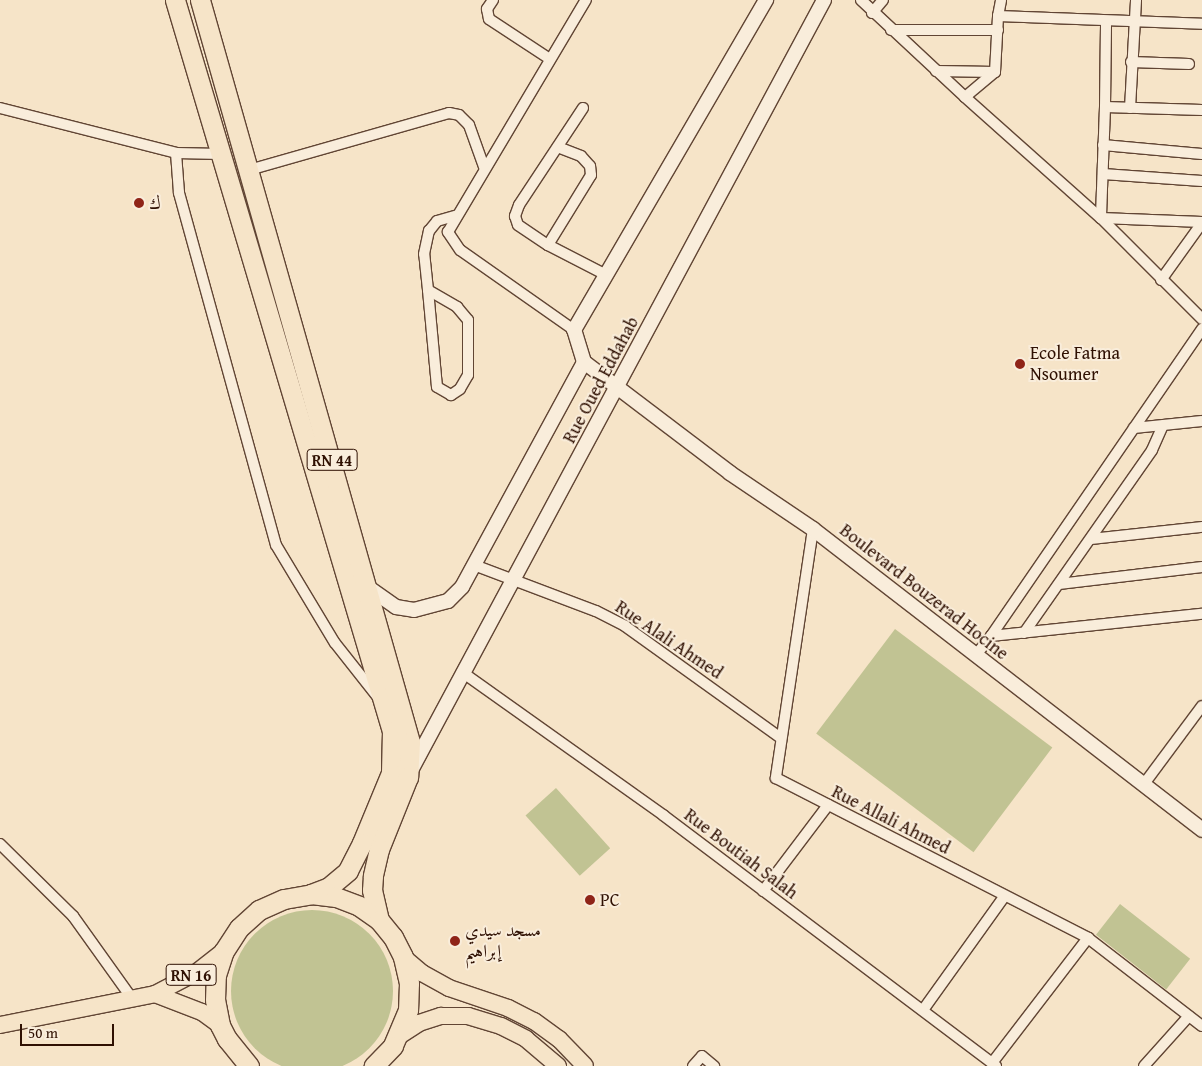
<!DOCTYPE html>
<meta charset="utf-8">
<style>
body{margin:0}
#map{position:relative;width:1202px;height:1066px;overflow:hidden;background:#f6e4c8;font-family:"Gentium Book Plus",Amiri,serif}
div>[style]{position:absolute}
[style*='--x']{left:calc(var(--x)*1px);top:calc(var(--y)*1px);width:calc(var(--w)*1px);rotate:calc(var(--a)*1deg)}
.green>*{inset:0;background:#c1c393;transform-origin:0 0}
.round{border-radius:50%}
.roads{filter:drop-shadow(1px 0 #614534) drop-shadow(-1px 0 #614534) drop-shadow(0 1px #614534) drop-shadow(0 -1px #614534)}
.street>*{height:10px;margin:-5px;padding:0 5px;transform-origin:5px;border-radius:5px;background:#f9eddb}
.secondary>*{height:14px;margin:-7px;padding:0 7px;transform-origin:7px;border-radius:7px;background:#f9eddb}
.primary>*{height:16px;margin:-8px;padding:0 8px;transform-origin:8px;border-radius:8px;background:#f6e4c8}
.highway>*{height:19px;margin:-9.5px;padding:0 9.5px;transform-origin:9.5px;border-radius:9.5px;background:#f6e4c8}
.dots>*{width:14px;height:14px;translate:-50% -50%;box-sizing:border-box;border:2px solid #f9eddb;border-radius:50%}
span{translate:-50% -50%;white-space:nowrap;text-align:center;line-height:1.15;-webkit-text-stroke:4px #f9eddb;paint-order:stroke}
.shield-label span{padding:1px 4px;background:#f9eddb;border:1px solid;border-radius:4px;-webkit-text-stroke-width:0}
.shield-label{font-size:16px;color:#2f1002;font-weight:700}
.poi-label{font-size:18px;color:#2f1002}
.left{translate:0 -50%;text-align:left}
.street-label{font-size:18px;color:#2f1002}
.scale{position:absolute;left:20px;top:1024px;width:94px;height:22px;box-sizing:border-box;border:2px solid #2f1002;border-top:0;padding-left:6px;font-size:15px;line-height:18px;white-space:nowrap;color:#2f1002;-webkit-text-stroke:4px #f9eddb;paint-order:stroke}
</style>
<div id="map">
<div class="green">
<div style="left:895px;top:629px;width:197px;height:131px;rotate:37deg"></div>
<div style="left:556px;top:788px;width:81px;height:41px;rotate:48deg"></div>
<div style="left:1120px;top:904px;width:89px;height:39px;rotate:38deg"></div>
<div class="round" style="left:231px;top:910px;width:162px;height:162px"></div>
</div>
<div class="roads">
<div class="street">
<div style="--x:493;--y:0;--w:11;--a:124"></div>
<div style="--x:487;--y:9;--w:10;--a:79"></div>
<div style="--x:489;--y:19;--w:73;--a:33.3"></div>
<div style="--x:861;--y:0;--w:142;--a:43"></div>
<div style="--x:965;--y:97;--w:182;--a:41.7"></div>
<div style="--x:1101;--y:218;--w:143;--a:45"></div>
<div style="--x:872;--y:13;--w:17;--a:-50"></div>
<div style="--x:998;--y:16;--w:16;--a:-79"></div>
<div style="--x:891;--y:30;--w:107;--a:0"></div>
<div style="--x:1131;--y:62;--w:58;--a:2"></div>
<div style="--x:936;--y:71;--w:59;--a:1"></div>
<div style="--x:965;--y:97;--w:39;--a:-40"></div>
<div style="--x:995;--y:72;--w:56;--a:-86.9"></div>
<div style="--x:998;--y:16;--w:204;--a:2.2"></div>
<div style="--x:1105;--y:107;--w:86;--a:-89.3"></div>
<div style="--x:0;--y:108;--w:182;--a:14.3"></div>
<div style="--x:176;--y:153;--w:45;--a:1.3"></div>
<div style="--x:583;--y:108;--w:116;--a:123.4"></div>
<div style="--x:519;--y:205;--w:12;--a:110"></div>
<div style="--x:515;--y:216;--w:9;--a:72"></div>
<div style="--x:518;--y:225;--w:36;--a:34"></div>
<div style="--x:548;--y:245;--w:65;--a:27.3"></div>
<div style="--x:1130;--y:108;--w:108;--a:-86.8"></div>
<div style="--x:1202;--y:110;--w:97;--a:-178.2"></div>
<div style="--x:1105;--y:107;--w:111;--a:92.1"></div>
<div style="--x:1101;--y:218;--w:101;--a:2.3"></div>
<div style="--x:1103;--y:145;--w:99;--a:5.2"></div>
<div style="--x:176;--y:153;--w:40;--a:85.7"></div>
<div style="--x:179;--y:193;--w:365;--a:74.6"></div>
<div style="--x:276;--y:545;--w:114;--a:59"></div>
<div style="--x:335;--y:643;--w:68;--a:51.6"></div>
<div style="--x:249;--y:170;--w:208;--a:-15.9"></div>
<div style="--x:449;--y:113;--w:10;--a:11"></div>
<div style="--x:459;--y:115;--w:14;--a:45"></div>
<div style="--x:469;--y:125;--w:45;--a:70.3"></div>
<div style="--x:1103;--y:174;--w:99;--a:4"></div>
<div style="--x:548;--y:245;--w:82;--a:-58.4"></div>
<div style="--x:591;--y:175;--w:9;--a:-96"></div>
<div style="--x:590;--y:166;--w:13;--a:-132"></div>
<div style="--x:581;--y:156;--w:25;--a:-159"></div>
<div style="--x:1161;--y:280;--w:70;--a:-54.3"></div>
<div style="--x:428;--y:290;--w:34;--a:30"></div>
<div style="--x:457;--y:307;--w:17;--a:50"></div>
<div style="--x:468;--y:320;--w:55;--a:90"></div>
<div style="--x:468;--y:375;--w:16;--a:120"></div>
<div style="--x:460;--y:389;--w:11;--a:146"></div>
<div style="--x:451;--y:395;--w:16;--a:-150"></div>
<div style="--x:437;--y:387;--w:97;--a:-95.3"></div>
<div style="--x:428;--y:290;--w:36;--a:-96"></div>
<div style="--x:424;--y:254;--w:24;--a:-78"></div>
<div style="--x:429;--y:231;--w:13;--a:-51"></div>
<div style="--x:437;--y:221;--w:19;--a:-16"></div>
<div style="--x:574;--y:330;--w:139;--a:-144.9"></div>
<div style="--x:460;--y:250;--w:22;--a:-124"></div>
<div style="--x:448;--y:232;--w:270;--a:-59.3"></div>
<div style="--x:1134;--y:428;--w:68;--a:-5.9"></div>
<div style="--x:813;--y:529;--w:252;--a:98.5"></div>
<div style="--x:776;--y:778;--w:351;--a:27.1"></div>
<div style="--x:1088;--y:938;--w:144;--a:37.7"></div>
<div style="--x:1091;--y:539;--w:112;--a:-6.2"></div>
<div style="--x:474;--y:565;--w:130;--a:20.7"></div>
<div style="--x:596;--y:611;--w:33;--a:27"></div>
<div style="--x:625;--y:626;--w:192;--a:35.7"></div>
<div style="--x:1059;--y:584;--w:144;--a:-6.8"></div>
<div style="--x:1024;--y:633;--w:223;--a:-55"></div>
<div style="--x:1152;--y:450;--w:27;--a:-66"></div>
<div style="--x:991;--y:636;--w:373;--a:-55.5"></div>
<div style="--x:975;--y:656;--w:26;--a:-51"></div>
<div style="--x:991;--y:636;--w:212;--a:-6"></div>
<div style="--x:462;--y:672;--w:247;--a:35.4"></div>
<div style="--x:663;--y:815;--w:417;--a:37"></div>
<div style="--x:1144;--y:784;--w:97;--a:-53.4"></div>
<div style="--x:0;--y:844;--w:103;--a:44.6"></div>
<div style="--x:73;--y:916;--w:100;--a:54.4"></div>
<div style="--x:763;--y:891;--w:108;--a:-52.9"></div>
<div style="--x:923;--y:1010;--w:139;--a:-54.4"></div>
<div style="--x:992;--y:1063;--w:158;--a:-52.5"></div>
<div style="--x:693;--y:1066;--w:13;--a:-48"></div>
<div style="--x:702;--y:1056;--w:16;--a:40"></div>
<div style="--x:1144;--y:1066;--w:67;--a:-48"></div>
</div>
<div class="secondary">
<div style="--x:584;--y:362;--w:183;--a:37.2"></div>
<div style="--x:730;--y:473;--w:100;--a:34"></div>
<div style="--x:813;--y:529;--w:492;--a:37.7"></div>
<div style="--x:369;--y:588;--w:33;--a:35"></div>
<div style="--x:396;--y:607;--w:18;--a:9"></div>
<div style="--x:414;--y:610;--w:35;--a:-15"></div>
<div style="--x:448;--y:601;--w:20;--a:-45"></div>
<div style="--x:462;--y:587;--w:256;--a:-61.5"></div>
<div style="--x:584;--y:362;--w:34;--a:-107"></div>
<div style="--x:574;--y:330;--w:382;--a:-59.8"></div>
<div style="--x:409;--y:774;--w:878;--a:-61.8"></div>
</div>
<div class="primary">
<div style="--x:403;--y:957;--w:25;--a:40"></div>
<div style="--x:422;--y:973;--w:31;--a:29"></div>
<div style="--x:449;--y:988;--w:62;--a:18.7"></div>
<div style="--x:508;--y:1008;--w:29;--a:27"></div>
<div style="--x:534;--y:1021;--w:31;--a:36"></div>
<div style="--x:559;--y:1039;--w:37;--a:46"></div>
<div style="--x:155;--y:994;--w:50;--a:21"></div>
<div style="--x:202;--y:1012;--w:22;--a:36"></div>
<div style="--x:0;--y:1025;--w:158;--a:-11.3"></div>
<div style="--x:155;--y:994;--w:47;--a:-27.6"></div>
<div style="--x:197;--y:972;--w:34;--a:-38"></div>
<div style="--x:399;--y:1036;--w:24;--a:-33"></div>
<div style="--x:419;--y:1023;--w:23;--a:-18"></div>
<div style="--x:441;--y:1016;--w:27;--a:0"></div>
<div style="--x:468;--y:1016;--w:34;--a:17"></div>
<div style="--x:501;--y:1026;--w:28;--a:27"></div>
<div style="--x:526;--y:1039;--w:42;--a:40.2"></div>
</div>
<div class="highway">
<div style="--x:175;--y:0;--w:763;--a:73.47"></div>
<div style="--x:392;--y:731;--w:42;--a:91.4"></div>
<div style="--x:391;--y:773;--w:76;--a:112.5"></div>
<div style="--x:362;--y:843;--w:31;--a:117"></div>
<div style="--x:348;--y:871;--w:25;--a:140"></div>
<div style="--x:329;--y:887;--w:19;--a:159"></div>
<div style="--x:200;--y:0;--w:771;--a:74.2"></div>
<div style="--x:410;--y:742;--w:35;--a:93"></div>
<div style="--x:408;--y:777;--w:78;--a:111.9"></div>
<div style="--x:379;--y:849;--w:28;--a:103"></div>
<div style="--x:373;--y:876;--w:14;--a:94"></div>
<div style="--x:372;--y:890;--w:31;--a:77"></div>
<div style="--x:249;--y:1066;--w:35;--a:-129"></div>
<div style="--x:227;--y:1039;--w:16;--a:-117"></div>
<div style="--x:220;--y:1025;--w:25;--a:-101"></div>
<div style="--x:215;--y:1000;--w:25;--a:-88"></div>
<div style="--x:216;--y:975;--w:25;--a:-72"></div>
<div style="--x:224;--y:951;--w:27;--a:-57"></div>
<div style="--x:239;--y:928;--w:27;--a:-42"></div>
<div style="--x:259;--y:910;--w:27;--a:-24"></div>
<div style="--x:284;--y:899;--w:27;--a:-10"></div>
<div style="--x:311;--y:894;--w:25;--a:7"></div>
<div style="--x:336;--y:897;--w:25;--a:21"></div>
<div style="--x:359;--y:906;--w:24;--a:35"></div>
<div style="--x:379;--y:920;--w:22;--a:51"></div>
<div style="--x:393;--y:937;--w:22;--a:63"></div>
<div style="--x:403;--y:957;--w:27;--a:77"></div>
<div style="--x:409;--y:983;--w:27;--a:92"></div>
<div style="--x:408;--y:1010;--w:39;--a:113"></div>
<div style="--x:393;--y:1046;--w:28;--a:134"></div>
</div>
</div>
<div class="dots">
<div style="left:139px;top:203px;background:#8f2418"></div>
<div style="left:1020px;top:364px;background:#8f2418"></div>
<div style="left:590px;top:900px;background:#8f2418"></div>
<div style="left:455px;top:941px;background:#8f2418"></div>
</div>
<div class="shield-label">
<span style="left:332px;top:460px">RN 44</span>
<span style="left:191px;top:975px">RN 16</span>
</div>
<div class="poi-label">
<span class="left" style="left:149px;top:203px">ك</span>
<span class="left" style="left:1030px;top:364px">Ecole Fatma<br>Nsoumer</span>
<span class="left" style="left:600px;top:900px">PC</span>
<span class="left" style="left:465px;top:941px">مسجد سيدي<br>إبراهيم</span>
</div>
<div class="street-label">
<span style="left:601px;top:380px;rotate:-62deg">Rue Oued Eddahab</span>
<span style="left:924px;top:592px;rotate:38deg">Boulevard Bouzerad Hocine</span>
<span style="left:669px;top:640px;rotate:34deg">Rue Alali Ahmed</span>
<span style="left:891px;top:820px;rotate:27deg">Rue Allali Ahmed</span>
<span style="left:741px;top:854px;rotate:37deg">Rue Boutiah Salah</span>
</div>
<div class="scale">50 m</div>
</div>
